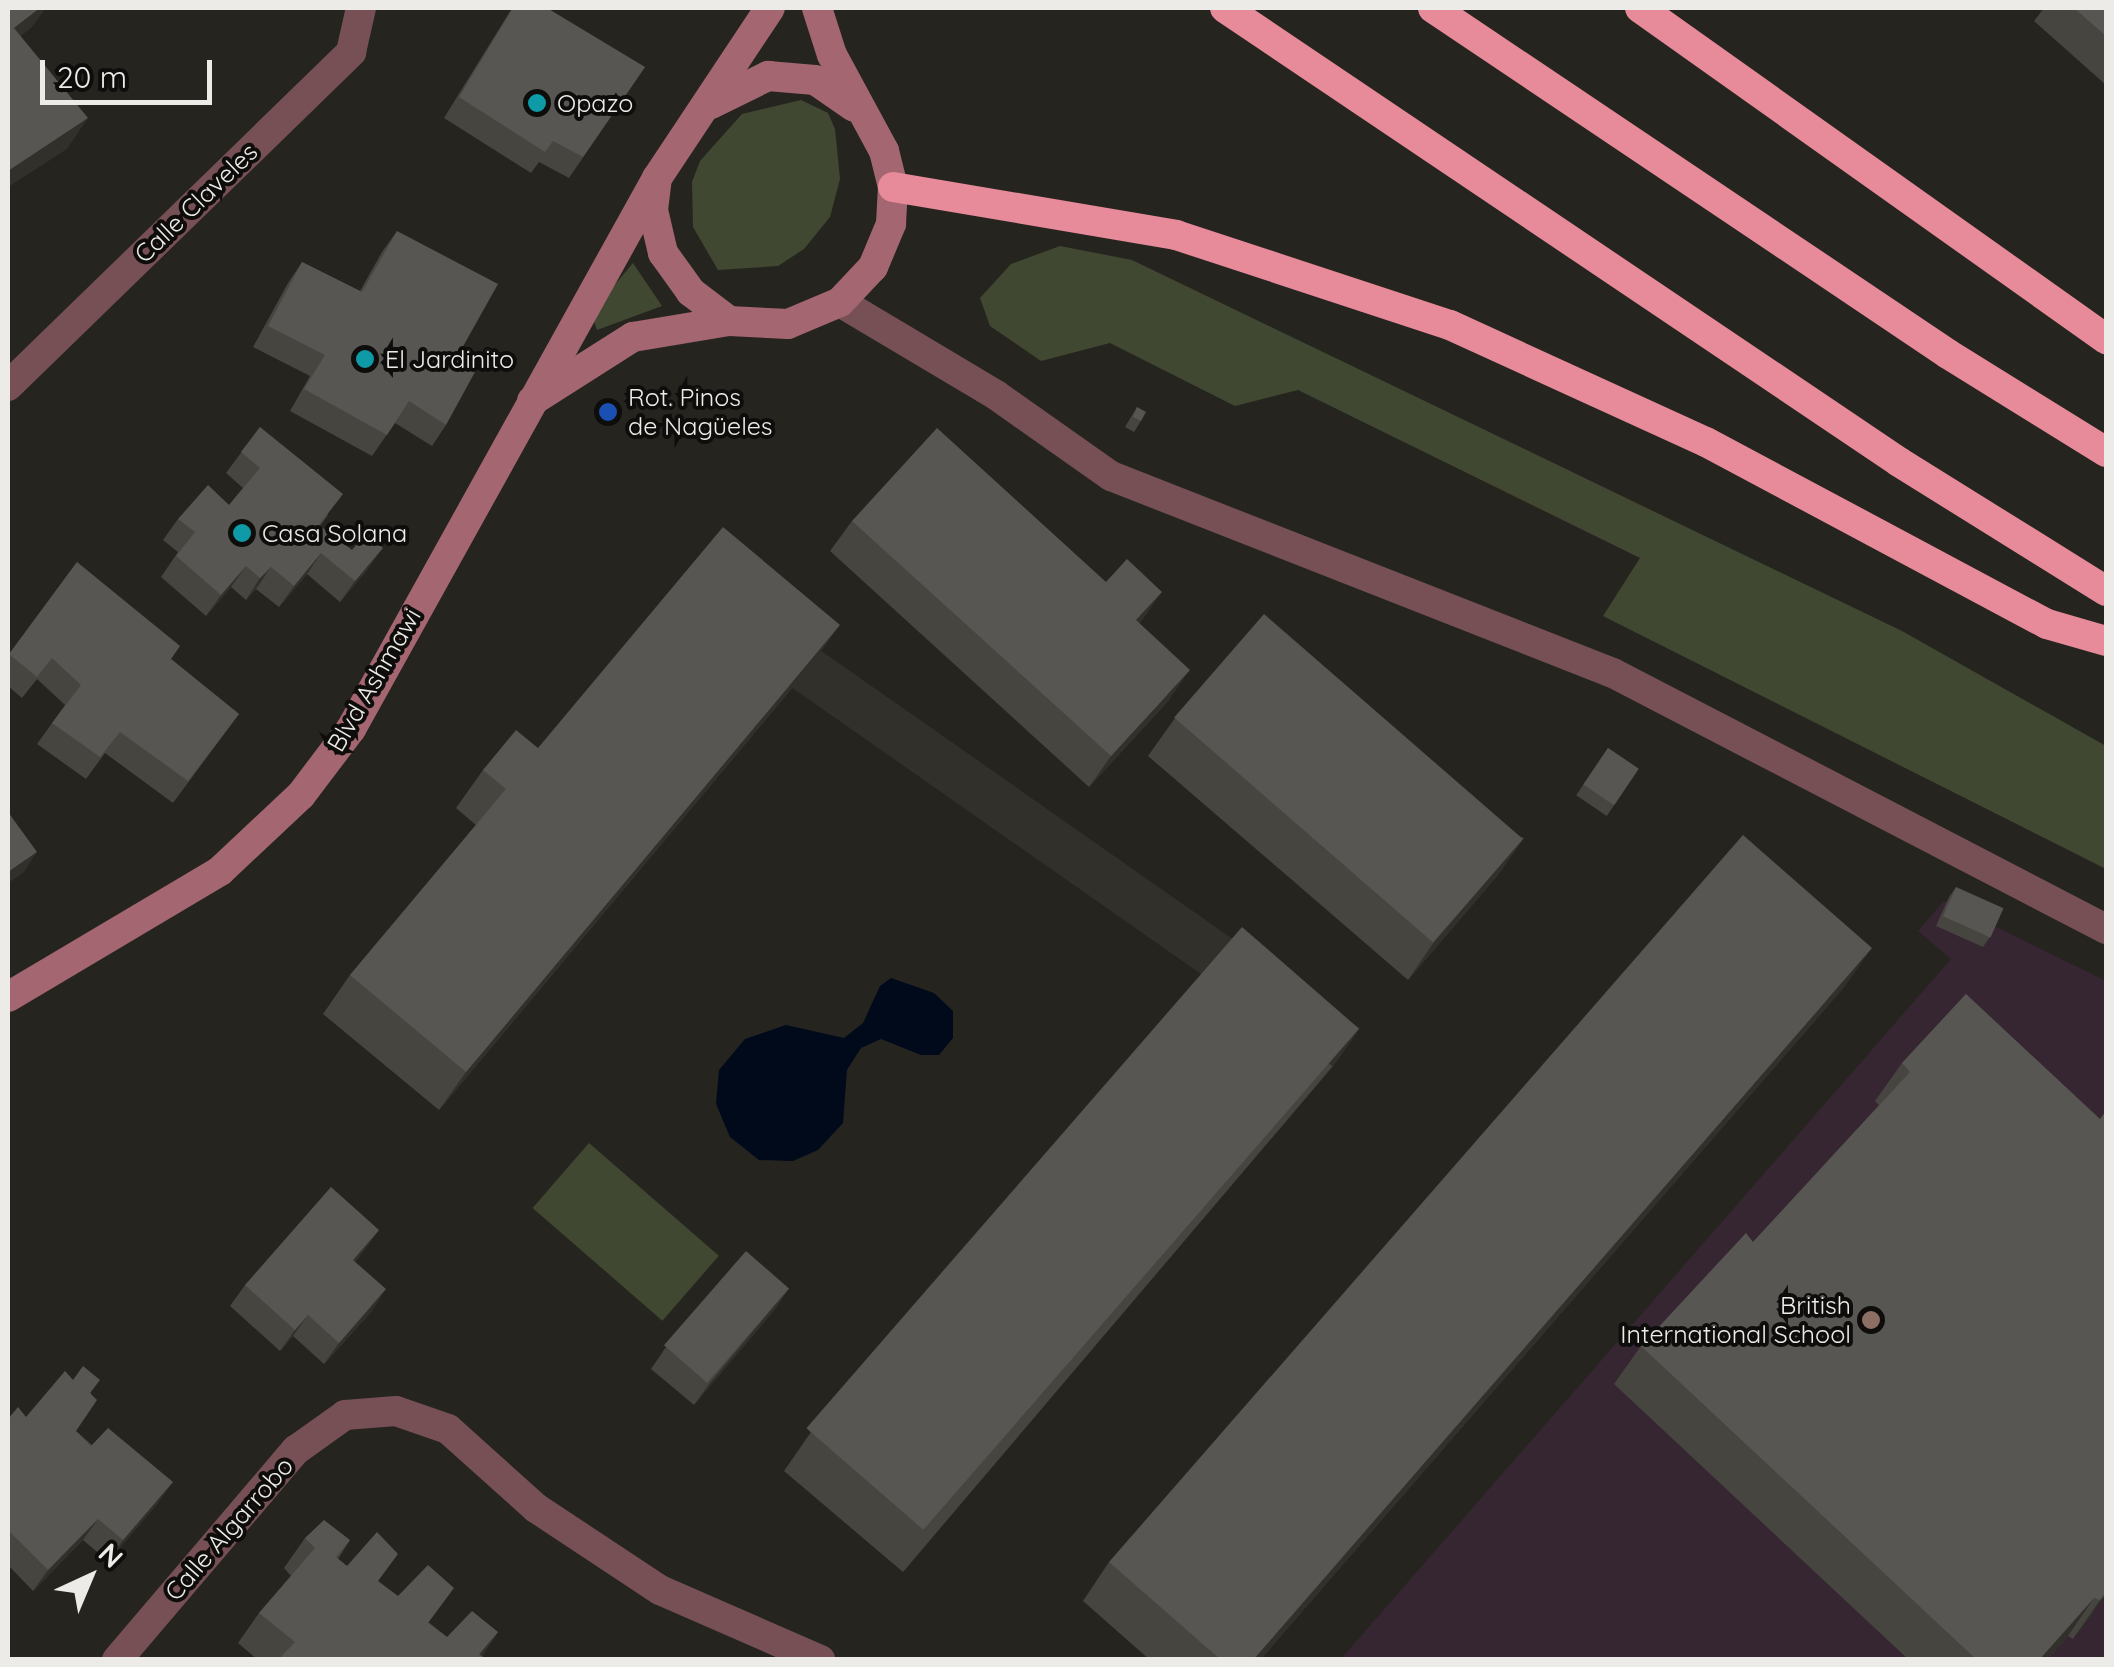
<!DOCTYPE html>
<meta charset="utf-8">
<style>
body{margin:0}
#map{position:relative;width:2114px;height:1667px;overflow:hidden;background:#26241f;font-family:Quicksand,sans-serif}
div>[style]{position:absolute}
[style*='--x']{left:calc(var(--x)*1px);top:calc(var(--y)*1px);width:calc(var(--w)*1px);rotate:calc(var(--a)*1deg)}
.education>*{inset:0;background:#352632}
.green>*{inset:0;background:#404832;transform-origin:0 0}
.water>*{inset:0;background:#000a1a}
.street>*{height:30px;margin:-15px;padding:0 15px;transform-origin:15px;border-radius:15px;background:#765055}
.secondary>*{height:30px;margin:-15px;padding:0 15px;transform-origin:15px;border-radius:15px;background:#a46771}
.highway>*{height:30px;margin:-15px;padding:0 15px;transform-origin:15px;border-radius:15px;background:#e78a99}
.wall>*{inset:0;background:#474540;transform-origin:0 0}
.shaded-wall>*{inset:0;background:#32302b;transform-origin:0 0}
.building>*{inset:0;background:#585652;transform-origin:0 0}
.dots>*{width:28px;height:28px;translate:-50% -50%;box-sizing:border-box;border:5px solid #0e0d0b;border-radius:50%}
span{translate:-50% -50%;white-space:nowrap;text-align:center;line-height:1.15;-webkit-text-stroke:8px #0e0d0b;paint-order:stroke}
.poi-label{font-size:25px;color:#edebe8}
.left{translate:0 -50%;text-align:left}
.right{translate:-100% -50%;text-align:right}
.street-label{font-size:25px;color:#edebe8}
.frame{position:absolute;inset:0;border:10px solid #edebe8;pointer-events:none}
.north{position:absolute;left:40px;top:1527px;width:100px;height:100px;-webkit-text-stroke:8px #0e0d0b;paint-order:stroke;rotate:44deg;font-size:28px;font-weight:700;line-height:40px;text-align:center;color:#edebe8}
.north::after{content:'';display:block;margin:auto;width:35px;height:45px;background:#edebe8;clip-path:polygon(50% 0,100% 100%,50% 72%,0 100%)}
.scale{position:absolute;left:40px;top:60px;width:172px;height:45px;box-sizing:border-box;border:5px solid #edebe8;border-top:0;padding-left:12px;font-size:30px;line-height:35px;white-space:nowrap;color:#edebe8;-webkit-text-stroke:8px #0e0d0b;paint-order:stroke}
</style>
<div id="map">
<div class="education">
<div style="clip-path:polygon(1944px 901px,2106px 981px,2106px 1659px,1340px 1660px,1951px 959px,1918px 931px)"></div>
</div>
<div class="green">
<div style="clip-path:polygon(801px 100px,828px 113px,835px 129px,840px 179px,830px 217px,804px 249px,778px 266px,718px 270px,693px 227px,692px 182px,700px 161px,742px 114px)"></div>
<div style="clip-path:polygon(1060px 246px,1132px 260px,1902px 631px,2106px 746px,2106px 869px,1603px 616px,1640px 558px,1298px 390px,1235px 406px,1110px 343px,1041px 361px,990px 326px,980px 298px,1011px 264px)"></div>
<div style="clip-path:polygon(633px 263px,662px 306px,597px 330px,591px 313px)"></div>
<div style="left:589px;top:1143px;width:172px;height:86px;rotate:41deg"></div>
</div>
<div class="water">
<div style="clip-path:polygon(891px 978px,934px 993px,953px 1011px,953px 1038px,939px 1055px,921px 1055px,881px 1039px,861px 1048px,847px 1070px,843px 1123px,818px 1150px,793px 1161px,759px 1160px,730px 1137px,716px 1104px,719px 1070px,745px 1039px,786px 1025px,844px 1038px,863px 1023px,880px 986px)"></div>
</div>
<div class="street">
<div style="--x:840;--y:302;--w:182;--a:30.8"></div>
<div style="--x:996;--y:395;--w:141;--a:35.2"></div>
<div style="--x:1111;--y:476;--w:539;--a:21.43"></div>
<div style="--x:1613;--y:673;--w:556;--a:27.44"></div>
<div style="--x:8;--y:386;--w:479;--a:-44.2"></div>
<div style="--x:351;--y:52;--w:45;--a:-77.2"></div>
<div style="--x:117;--y:1660;--w:276;--a:-49.6"></div>
<div style="--x:296;--y:1450;--w:60;--a:-35.5"></div>
<div style="--x:345;--y:1415;--w:51;--a:-4.5"></div>
<div style="--x:396;--y:1411;--w:55;--a:19.1"></div>
<div style="--x:448;--y:1429;--w:118;--a:41.9"></div>
<div style="--x:536;--y:1508;--w:149;--a:33.5"></div>
<div style="--x:660;--y:1590;--w:175;--a:23.6"></div>
</div>
<div class="secondary">
<div style="--x:711;--y:104;--w:64;--a:-26.2"></div>
<div style="--x:768;--y:76;--w:47;--a:4.9"></div>
<div style="--x:815;--y:80;--w:47;--a:34.7"></div>
<div style="--x:729;--y:321;--w:48;--a:-142.7"></div>
<div style="--x:691;--y:292;--w:48;--a:-125.7"></div>
<div style="--x:663;--y:253;--w:44;--a:-103.1"></div>
<div style="--x:653;--y:210;--w:32;--a:-83"></div>
<div style="--x:657;--y:178;--w:204;--a:-56.4"></div>
<div style="--x:532;--y:401;--w:120;--a:-32.4"></div>
<div style="--x:633;--y:337;--w:97;--a:-9.5"></div>
<div style="--x:729;--y:321;--w:59;--a:2.9"></div>
<div style="--x:788;--y:324;--w:56;--a:-22.9"></div>
<div style="--x:840;--y:302;--w:48;--a:-46.7"></div>
<div style="--x:873;--y:267;--w:47;--a:-67.3"></div>
<div style="--x:891;--y:224;--w:37;--a:-87"></div>
<div style="--x:893;--y:187;--w:37;--a:-104"></div>
<div style="--x:884;--y:151;--w:109;--a:-118.4"></div>
<div style="--x:832;--y:55;--w:49;--a:-107.7"></div>
<div style="--x:8;--y:997;--w:247;--a:-30.7"></div>
<div style="--x:220;--y:871;--w:111;--a:-43.2"></div>
<div style="--x:301;--y:795;--w:83;--a:-52.9"></div>
<div style="--x:351;--y:729;--w:630;--a:-60.95"></div>
</div>
<div class="highway">
<div style="--x:1225;--y:8;--w:813;--a:33.96"></div>
<div style="--x:1899;--y:462;--w:244;--a:31.9"></div>
<div style="--x:1433;--y:8;--w:620;--a:33.89"></div>
<div style="--x:1948;--y:354;--w:186;--a:31.8"></div>
<div style="--x:1640;--y:8;--w:572;--a:35.39"></div>
<div style="--x:893;--y:187;--w:287;--a:9.6"></div>
<div style="--x:1176;--y:235;--w:288;--a:18.2"></div>
<div style="--x:1450;--y:325;--w:281;--a:24.6"></div>
<div style="--x:1706;--y:442;--w:387;--a:28.1"></div>
<div style="--x:2047;--y:624;--w:61;--a:16.1"></div>
</div>
<div class="wall">
<div style="clip-path:polygon(512px 8px,645px 67px,569px 178px,539px 162px,531px 173px,444px 118px)"></div>
<div style="clip-path:polygon(2044px 8px,2106px 8px,2106px 85px,2034px 21px)"></div>
<div style="clip-path:polygon(397px 231px,461px 350px,446px 425px,432px 446px,395px 423px,372px 456px,290px 411px,310px 376px,253px 347px,288px 283px,302px 262px,360px 291px,382px 252px)"></div>
<div style="clip-path:polygon(1137px 407px,1141px 421px,1134px 432px,1125px 427px)"></div>
<div style="clip-path:polygon(260px 427px,328px 515px,320px 526px,368px 569px,340px 602px,307px 574px,279px 607px,256px 589px,246px 600px,231px 587px,206px 616px,161px 577px,178px 552px,163px 540px,178px 519px,229px 505px,243px 488px,226px 473px)"></div>
<div style="clip-path:polygon(852px 521px,1140px 624px,1169px 700px,1089px 787px,830px 551px)"></div>
<div style="clip-path:polygon(77px 562px,171px 659px,239px 714px,173px 803px,105px 753px,86px 779px,37px 744px,65px 705px,37px 679px,22px 698px,8px 686px,8px 656px)"></div>
<div style="clip-path:polygon(813px 663px,439px 1110px,323px 1014px,350px 975px,476px 825px,456px 808px,483px 770px,538px 748px)"></div>
<div style="clip-path:polygon(1175px 718px,1524px 838px,1497px 876px,1408px 980px,1148px 756px)"></div>
<div style="left:1608px;top:748px;width:37px;height:57px;rotate:34deg"></div>
<div style="clip-path:polygon(1956px 887px,1990px 937px,1983px 947px,1936px 926px,1949px 897px)"></div>
<div style="clip-path:polygon(1845px 986px,1260px 1660px,1150px 1660px,1083px 1601px,1109px 1562px)"></div>
<div style="clip-path:polygon(1966px 994px,2106px 1594px,2073px 1639px,2068px 1636px,2047px 1660px,1909px 1660px,1614px 1384px,1641px 1346px,1753px 1242px,1879px 1105px,1875px 1101px,1902px 1063px)"></div>
<div style="clip-path:polygon(1360px 1028px,1333px 1066px,903px 1572px,784px 1471px,811px 1432px)"></div>
<div style="clip-path:polygon(379px 1230px,355px 1262px,372px 1311px,324px 1364px,293px 1336px,280px 1351px,230px 1306px,245px 1285px)"></div>
<div style="clip-path:polygon(789px 1288px,775px 1309px,694px 1405px,651px 1369px,666px 1347px)"></div>
<div style="clip-path:polygon(73px 1380px,91px 1393px,76px 1431px,158px 1503px,108px 1561px,83px 1540px,33px 1591px,8px 1565px,8px 1419px,26px 1417px)"></div>
<div style="clip-path:polygon(305px 1538px,350px 1540px,338px 1559px,347px 1566px,379px 1582px,447px 1637px,498px 1632px,482px 1656px,486px 1660px,258px 1660px,238px 1643px,259px 1613px,291px 1576px,284px 1568px)"></div>
</div>
<div class="shaded-wall">
<div style="clip-path:polygon(40px 8px,46px 8px,31px 28px,8px 46px,14px 28px)"></div>
<div style="clip-path:polygon(88px 118px,67px 149px,8px 187px,8px 171px)"></div>
<div style="clip-path:polygon(383px 548px,368px 569px,340px 602px,355px 581px)"></div>
<div style="clip-path:polygon(321px 553px,307px 574px,279px 607px,294px 586px)"></div>
<div style="clip-path:polygon(246px 566px,231px 587px,206px 616px,221px 595px)"></div>
<div style="clip-path:polygon(271px 567px,256px 589px,246px 600px,260px 578px)"></div>
<div style="clip-path:polygon(1162px 592px,1141px 622px,1115px 651px,1136px 620px)"></div>
<div style="clip-path:polygon(840px 625px,813px 663px,439px 1110px,466px 1072px)"></div>
<div style="clip-path:polygon(1190px 670px,1169px 700px,1089px 787px,1111px 756px)"></div>
<div style="clip-path:polygon(1524px 838px,1497px 876px,1408px 980px,1434px 942px)"></div>
<div style="clip-path:polygon(37px 852px,23px 873px,8px 883px,8px 872px)"></div>
<div style="clip-path:polygon(1872px 948px,1845px 986px,1260px 1660px,1253px 1660px)"></div>
<div style="left:1360px;top:1028px;width:47px;height:664px;rotate:125deg"></div>
<div style="clip-path:polygon(379px 1230px,364px 1251px,338px 1281px,353px 1260px)"></div>
<div style="clip-path:polygon(789px 1288px,775px 1309px,694px 1405px,709px 1384px)"></div>
<div style="clip-path:polygon(386px 1289px,372px 1311px,324px 1364px,339px 1343px)"></div>
<div style="clip-path:polygon(308px 1315px,293px 1336px,280px 1351px,295px 1330px)"></div>
<div style="clip-path:polygon(173px 1482px,158px 1503px,108px 1561px,123px 1540px)"></div>
<div style="clip-path:polygon(98px 1519px,83px 1540px,33px 1591px,48px 1570px)"></div>
<div style="clip-path:polygon(2106px 1592px,2091px 1617px,2073px 1639px,2100px 1600px)"></div>
<div style="clip-path:polygon(2094px 1598px,2068px 1636px,2047px 1660px,2039px 1660px)"></div>
<div style="clip-path:polygon(498px 1632px,479px 1660px,475px 1660px)"></div>
</div>
<div class="building">
<div style="clip-path:polygon(8px 8px,40px 8px,14px 28px,88px 118px,8px 171px)"></div>
<div style="clip-path:polygon(513px 8px,547px 8px,645px 67px,583px 157px,553px 141px,545px 152px,459px 97px)"></div>
<div style="clip-path:polygon(2074px 8px,2106px 8px,2106px 36px)"></div>
<div style="clip-path:polygon(397px 231px,498px 284px,461px 350px,481px 361px,446px 425px,409px 401px,387px 435px,304px 389px,325px 355px,268px 326px,302px 262px,362px 292px)"></div>
<div style="clip-path:polygon(1137px 407px,1146px 412px,1141px 421px,1133px 417px)"></div>
<div style="clip-path:polygon(260px 427px,343px 494px,319px 525px,352px 550px,366px 533px,383px 548px,355px 581px,321px 553px,294px 586px,271px 567px,260px 578px,246px 566px,221px 595px,176px 556px,195px 532px,178px 519px,208px 485px,229px 505px,260px 468px,241px 452px)"></div>
<div style="clip-path:polygon(937px 428px,1106px 582px,1127px 559px,1162px 592px,1136px 620px,1190px 670px,1111px 756px,852px 521px)"></div>
<div style="clip-path:polygon(723px 527px,840px 625px,466px 1072px,350px 975px,506px 789px,483px 770px,516px 730px,538px 748px)"></div>
<div style="clip-path:polygon(77px 562px,180px 646px,171px 659px,239px 714px,188px 781px,120px 732px,100px 757px,52px 723px,81px 685px,52px 658px,37px 677px,9px 654px)"></div>
<div style="left:1264px;top:614px;width:343px;height:137px;rotate:41deg"></div>
<div style="left:1608px;top:748px;width:37px;height:44px;rotate:34deg"></div>
<div style="clip-path:polygon(8px 812px,37px 852px,8px 872px)"></div>
<div style="clip-path:polygon(1743px 835px,1872px 948px,1253px 1660px,1221px 1660px,1109px 1562px)"></div>
<div style="left:1956px;top:887px;width:52px;height:32px;rotate:24deg"></div>
<div style="left:1242px;top:927px;width:155px;height:664px;rotate:41deg"></div>
<div style="clip-path:polygon(1966px 994px,2100px 1119px,2106px 1111px,2106px 1592px,2100px 1600px,2094px 1598px,2039px 1660px,1977px 1660px,1641px 1346px,1746px 1233px,1753px 1242px,1910px 1072px,1902px 1063px)"></div>
<div style="clip-path:polygon(331px 1187px,379px 1230px,353px 1260px,386px 1289px,339px 1343px,308px 1315px,295px 1330px,245px 1285px)"></div>
<div style="left:746px;top:1251px;width:57px;height:125px;rotate:41deg"></div>
<div style="clip-path:polygon(83px 1366px,100px 1380px,90px 1393px,97px 1400px,76px 1431px,91px 1446px,108px 1428px,173px 1482px,123px 1540px,98px 1519px,48px 1570px,8px 1530px,8px 1419px,18px 1407px,26px 1417px,65px 1371px,73px 1380px)"></div>
<div style="clip-path:polygon(324px 1520px,350px 1540px,336px 1557px,347px 1566px,377px 1532px,398px 1554px,378px 1581px,398px 1596px,428px 1565px,454px 1588px,428px 1623px,447px 1637px,472px 1611px,498px 1632px,479px 1654px,486px 1660px,278px 1660px,295px 1642px,259px 1613px,315px 1548px,305px 1538px)"></div>
</div>
<div class="dots">
<div style="left:537px;top:103px;background:#0f9aa8"></div>
<div style="left:365px;top:359px;background:#0f9aa8"></div>
<div style="left:608px;top:412px;background:#1a4fb4"></div>
<div style="left:242px;top:533px;background:#0f9aa8"></div>
<div style="left:1871px;top:1320px;background:#8d6e63"></div>
</div>
<div class="poi-label">
<span class="left" style="left:557px;top:103px">Opazo</span>
<span class="left" style="left:385px;top:359px">El Jardinito</span>
<span class="left" style="left:628px;top:412px">Rot. Pinos<br>de Nagüeles</span>
<span class="left" style="left:262px;top:533px">Casa Solana</span>
<span class="right" style="left:1851px;top:1320px">British<br>International School</span>
</div>
<div class="street-label">
<span style="left:196px;top:203px;rotate:-44deg">Calle Claveles</span>
<span style="left:374px;top:680px;rotate:-60deg">Blvd Ashmawi</span>
<span style="left:229px;top:1529px;rotate:-49deg">Calle Algarrobo</span>
</div>
<div class="frame"></div>
<div class="north">N</div>
<div class="scale">20 m</div>
</div>
